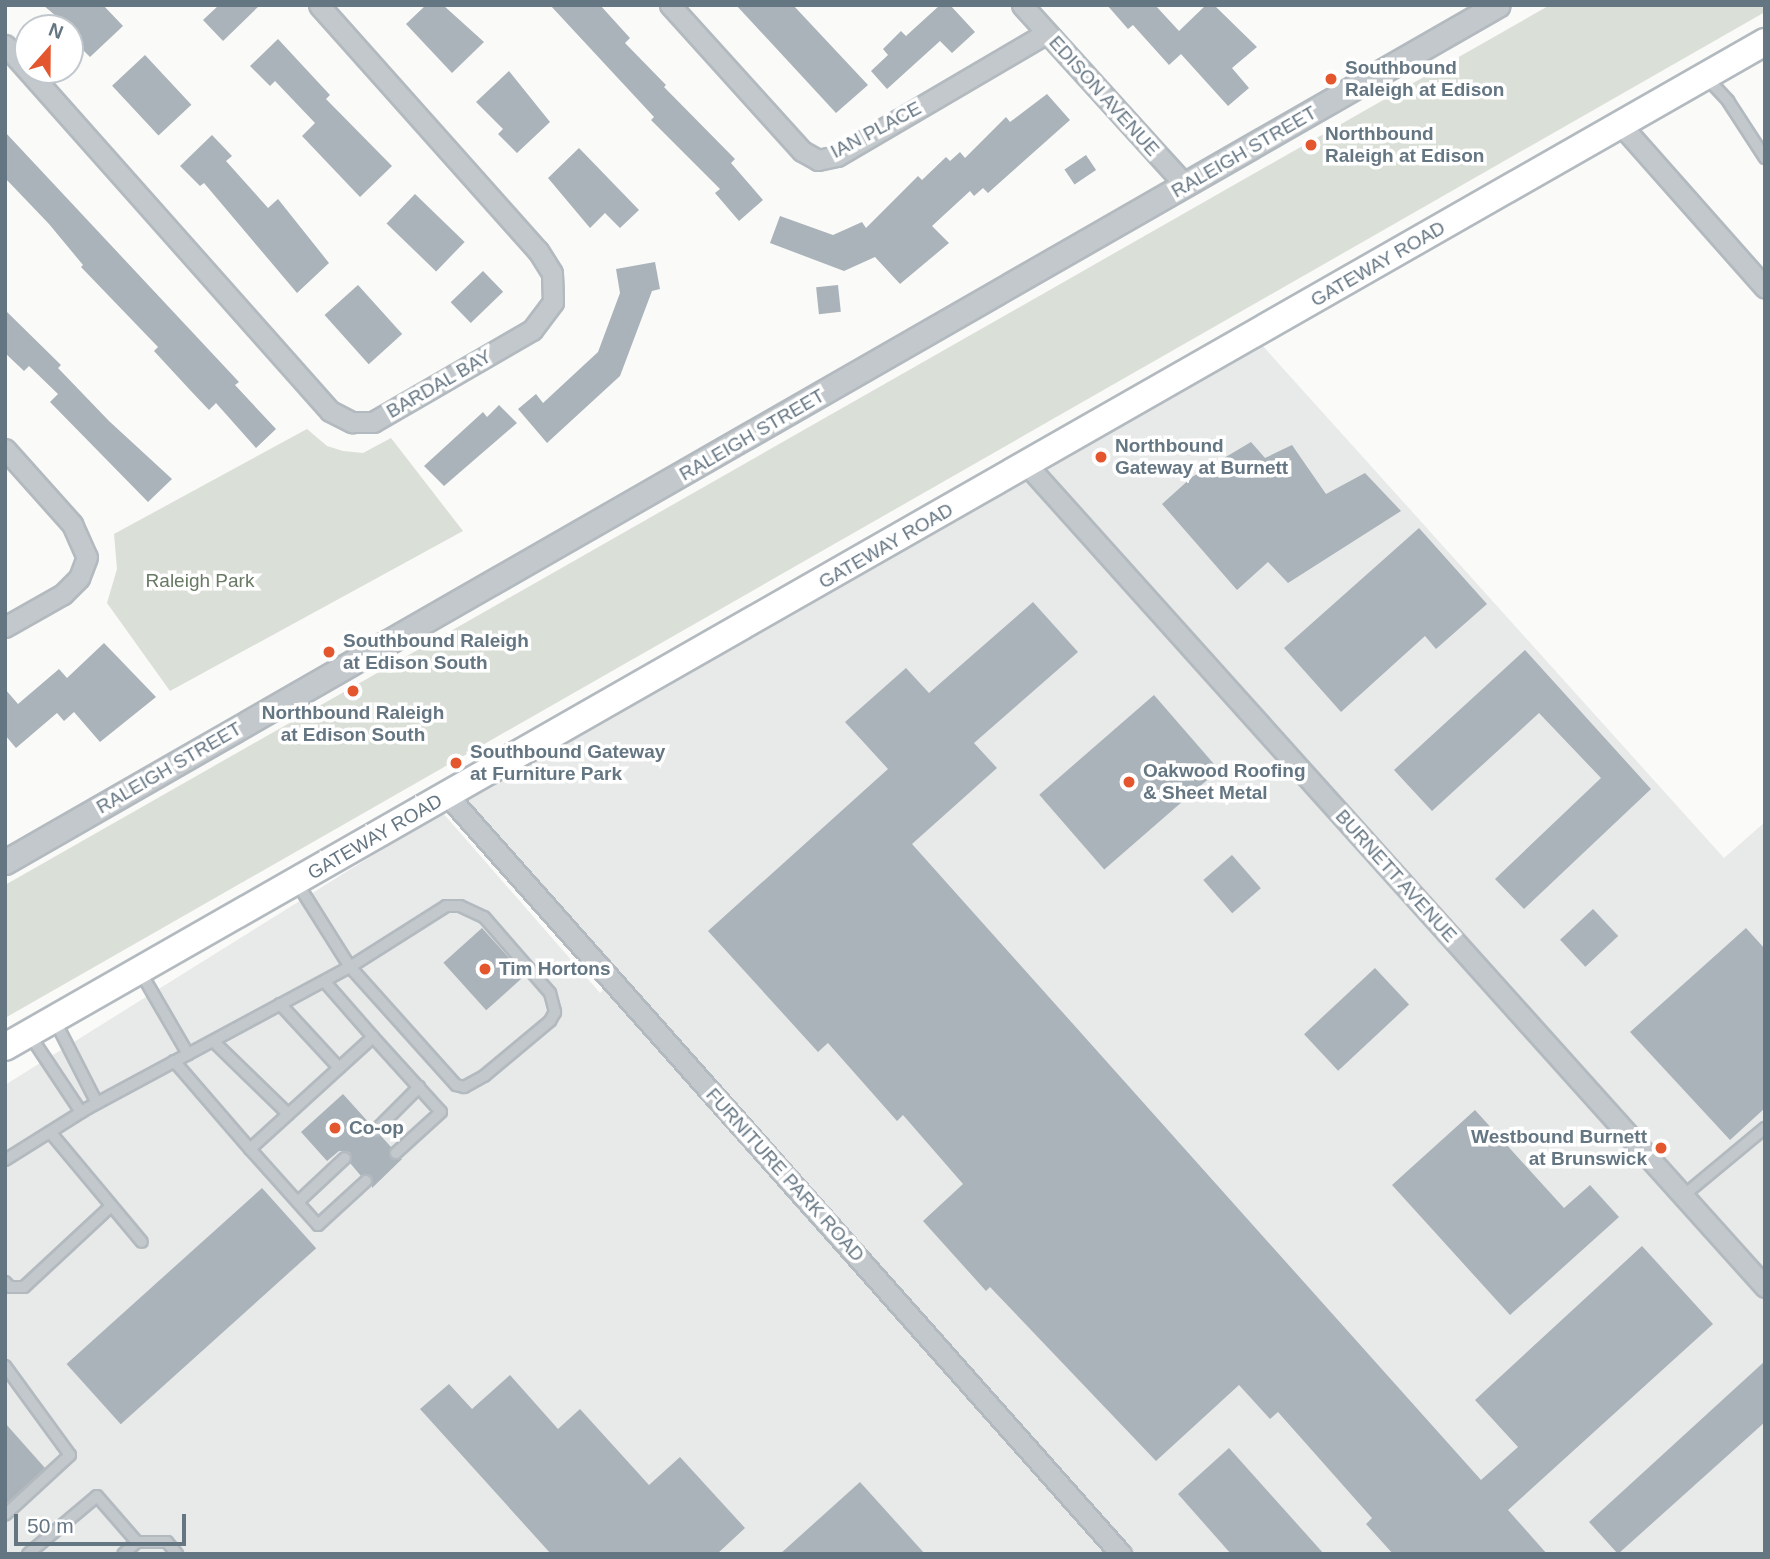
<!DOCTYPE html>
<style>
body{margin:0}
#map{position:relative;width:1770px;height:1559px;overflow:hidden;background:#fafaf8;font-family:Arial,sans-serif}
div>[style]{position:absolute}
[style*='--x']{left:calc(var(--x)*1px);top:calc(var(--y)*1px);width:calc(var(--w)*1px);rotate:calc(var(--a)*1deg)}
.built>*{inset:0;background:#e8e9e9}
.green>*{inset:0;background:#dadfd7}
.building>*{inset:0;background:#aab3b9;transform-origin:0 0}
.roads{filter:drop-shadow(2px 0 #b3babf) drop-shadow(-2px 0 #b3babf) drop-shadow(0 2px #b3babf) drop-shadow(0 -2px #b3babf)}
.service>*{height:10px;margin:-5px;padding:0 5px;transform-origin:5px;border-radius:5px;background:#c3c8cc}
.minor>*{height:19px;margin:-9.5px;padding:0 9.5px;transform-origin:9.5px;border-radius:9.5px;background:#c3c8cc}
.tertiary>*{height:23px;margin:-11.5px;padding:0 11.5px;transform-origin:11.5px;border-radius:11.5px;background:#c3c8cc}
.secondary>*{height:26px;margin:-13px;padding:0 13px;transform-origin:13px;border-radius:13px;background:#fff}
.dots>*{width:19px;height:19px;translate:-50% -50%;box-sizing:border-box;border:4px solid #fff;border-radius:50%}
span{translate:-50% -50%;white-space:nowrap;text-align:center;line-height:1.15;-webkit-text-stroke:7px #fff;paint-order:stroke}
.poi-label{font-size:19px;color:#657683;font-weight:700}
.left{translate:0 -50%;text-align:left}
.right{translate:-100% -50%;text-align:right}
.street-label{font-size:19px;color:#657683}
.park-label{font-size:19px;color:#687a64}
.frame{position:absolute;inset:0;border:7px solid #657683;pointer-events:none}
.north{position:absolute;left:14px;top:14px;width:70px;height:70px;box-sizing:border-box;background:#fff;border:2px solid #c1c8cd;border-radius:50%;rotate:21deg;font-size:19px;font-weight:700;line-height:28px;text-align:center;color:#657683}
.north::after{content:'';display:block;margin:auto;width:24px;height:32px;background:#e4572e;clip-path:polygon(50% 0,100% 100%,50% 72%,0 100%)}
.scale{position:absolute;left:14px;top:1514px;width:172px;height:32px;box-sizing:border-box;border:4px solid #657683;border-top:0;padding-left:9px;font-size:21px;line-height:24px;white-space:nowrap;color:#657683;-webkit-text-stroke:5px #fff;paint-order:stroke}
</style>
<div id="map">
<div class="built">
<div style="clip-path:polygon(1262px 345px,1724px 858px,1765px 822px,1765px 1554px,5px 1554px,5px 1085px,442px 812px,600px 993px,620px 974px,466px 801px)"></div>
</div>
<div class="green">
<div style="clip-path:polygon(1550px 5px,1765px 5px,1765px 12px,5px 1018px,5px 885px)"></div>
<div style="clip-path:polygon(307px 429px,327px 446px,343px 451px,363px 453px,391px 438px,463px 531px,170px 691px,107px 603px,117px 569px,114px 534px)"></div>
</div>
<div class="building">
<div style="clip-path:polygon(43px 5px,103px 5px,123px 26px,90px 57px,70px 37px,70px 28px)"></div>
<div style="clip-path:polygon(219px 5px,260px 5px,223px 41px,203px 20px)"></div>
<div style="clip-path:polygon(426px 5px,443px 5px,484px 42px,452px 73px,406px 24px)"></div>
<div style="clip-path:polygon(550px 5px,600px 5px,630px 38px,625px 43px,666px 85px,664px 87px,735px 159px,731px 163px,763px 200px,739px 221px,715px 193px,720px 189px,651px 120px,654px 117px)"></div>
<div style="clip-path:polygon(736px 5px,793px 5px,868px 85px,836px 113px)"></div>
<div style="clip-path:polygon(940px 5px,950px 5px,975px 32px,952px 53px,940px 41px,887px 89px,871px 71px,888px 55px,883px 49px,901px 31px,906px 36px)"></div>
<div style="clip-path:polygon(1107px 5px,1155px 5px,1179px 31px,1206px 5px,1214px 5px,1257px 47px,1232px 68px,1249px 88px,1228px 106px,1181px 54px,1169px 65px,1133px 25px,1128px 29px)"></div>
<div style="clip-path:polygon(278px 39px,330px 95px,326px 99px,392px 166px,360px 197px,302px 136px,315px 123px,275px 81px,270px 86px,250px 66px)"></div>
<div style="left:145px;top:55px;width:68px;height:45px;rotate:47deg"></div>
<div style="clip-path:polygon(509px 71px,550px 122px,517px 153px,498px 134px,503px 129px,476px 102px)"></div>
<div style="clip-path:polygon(1047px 94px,1070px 120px,988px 193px,983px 188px,974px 196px,970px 191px,932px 226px,949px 243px,900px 284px,875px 257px,844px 271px,770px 243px,780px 216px,833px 235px,862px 222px,866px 228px,918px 176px,922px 180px,946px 157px,950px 161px,960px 152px,965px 158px,1006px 117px,1010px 122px)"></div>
<div style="clip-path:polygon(5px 132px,239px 382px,235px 385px,276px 429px,256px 448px,216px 403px,209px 410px,190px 390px,154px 351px,158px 347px,81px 267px,83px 265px,49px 224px,5px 178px)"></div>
<div style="clip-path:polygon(212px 135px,232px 156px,226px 161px,268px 208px,278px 199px,329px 263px,297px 293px,204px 183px,200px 186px,180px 166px)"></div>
<div style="clip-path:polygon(579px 148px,639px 210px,620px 228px,605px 213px,590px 228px,548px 178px)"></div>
<div style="left:1086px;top:155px;width:18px;height:26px;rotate:56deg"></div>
<div style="left:415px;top:194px;width:69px;height:41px;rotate:44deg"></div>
<div style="clip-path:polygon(655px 262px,660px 289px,652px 291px,620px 376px,547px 443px,518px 409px,536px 394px,543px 403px,598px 352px,620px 293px,616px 269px)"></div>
<div style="left:483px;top:271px;width:29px;height:45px;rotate:46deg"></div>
<div style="left:358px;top:285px;width:66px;height:45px;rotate:48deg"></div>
<div style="left:838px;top:285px;width:27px;height:22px;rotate:84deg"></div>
<div style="clip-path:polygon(5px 310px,61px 365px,58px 368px,109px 421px,172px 479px,148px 502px,50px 402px,58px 394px,29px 366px,24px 371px,5px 353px)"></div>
<div style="clip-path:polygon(499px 405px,517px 423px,444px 486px,424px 466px,483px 412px,487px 417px)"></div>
<div style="clip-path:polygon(1251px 442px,1265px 458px,1292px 445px,1326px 494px,1365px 473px,1401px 511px,1288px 583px,1268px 562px,1237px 590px,1162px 504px,1192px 477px)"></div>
<div style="clip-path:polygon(1419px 528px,1487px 604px,1436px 649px,1425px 636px,1341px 712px,1284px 648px)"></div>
<div style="clip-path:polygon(1033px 602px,1078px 652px,974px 743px,997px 768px,912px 844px,1481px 1480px,1518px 1447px,1475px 1400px,1642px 1246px,1713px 1324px,1508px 1510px,1547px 1554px,1393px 1554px,1366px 1524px,1372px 1518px,1278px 1412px,1270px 1419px,1239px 1385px,1156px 1461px,990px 1287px,986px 1291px,923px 1221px,963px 1184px,903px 1115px,897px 1121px,828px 1043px,818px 1052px,708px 931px,888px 769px,845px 722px,906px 668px,929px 693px)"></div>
<div style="clip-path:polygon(104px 643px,156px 697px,100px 742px,74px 712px,64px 721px,57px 713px,16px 748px,5px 735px,5px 689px,18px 704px,59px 669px,67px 678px)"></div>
<div style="clip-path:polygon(1525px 650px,1651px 789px,1524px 909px,1495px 879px,1601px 778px,1539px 713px,1432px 811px,1394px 770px)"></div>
<div style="left:1154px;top:695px;width:99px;height:152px;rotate:49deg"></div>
<div style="left:1232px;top:855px;width:44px;height:38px;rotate:49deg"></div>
<div style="left:1593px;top:909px;width:37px;height:45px;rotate:47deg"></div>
<div style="left:482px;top:928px;width:64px;height:52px;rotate:48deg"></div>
<div style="clip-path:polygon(1746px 928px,1765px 949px,1765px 1108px,1730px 1140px,1630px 1032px)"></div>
<div style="left:1375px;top:968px;width:50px;height:97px;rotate:47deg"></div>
<div style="clip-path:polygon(343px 1094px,371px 1125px,370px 1135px,381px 1136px,391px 1147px,391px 1158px,402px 1159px,372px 1188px,372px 1177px,361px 1176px,350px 1163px,350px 1152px,339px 1151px,327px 1161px,301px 1132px)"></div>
<div style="clip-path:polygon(1475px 1110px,1564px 1208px,1590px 1185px,1619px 1217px,1510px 1315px,1392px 1185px)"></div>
<div style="left:262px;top:1188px;width:81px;height:263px;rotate:48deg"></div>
<div style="clip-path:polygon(1765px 1361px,1765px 1422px,1618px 1554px,1589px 1522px)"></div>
<div style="clip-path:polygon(510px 1375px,558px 1429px,580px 1409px,649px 1485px,680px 1457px,745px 1528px,717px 1554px,551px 1554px,420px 1409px,449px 1384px,472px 1409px)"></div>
<div style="clip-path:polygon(5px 1423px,45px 1468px,5px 1505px)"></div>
<div style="clip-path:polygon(1229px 1448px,1324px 1554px,1231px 1554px,1178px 1494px)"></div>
<div style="clip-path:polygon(860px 1482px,925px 1554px,780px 1554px)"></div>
</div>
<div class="roads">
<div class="service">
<div style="--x:1706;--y:77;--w:33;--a:47"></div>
<div style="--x:1728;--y:101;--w:68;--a:57"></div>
<div style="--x:141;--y:973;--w:94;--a:59.9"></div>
<div style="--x:280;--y:1004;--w:87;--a:47.3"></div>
<div style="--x:54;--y:1019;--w:94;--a:62.9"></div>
<div style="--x:29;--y:1034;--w:94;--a:56.3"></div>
<div style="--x:373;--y:1037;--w:101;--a:47.8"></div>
<div style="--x:441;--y:1112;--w:61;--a:137.7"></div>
<div style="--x:213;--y:1041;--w:105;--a:44.2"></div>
<div style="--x:174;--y:1061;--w:116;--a:49.2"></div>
<div style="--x:250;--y:1149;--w:166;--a:-42.3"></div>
<div style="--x:373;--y:1037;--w:74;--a:-131.2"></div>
<div style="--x:376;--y:1130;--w:61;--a:-45"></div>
<div style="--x:50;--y:1132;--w:143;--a:50.1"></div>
<div style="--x:250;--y:1149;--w:102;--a:48.2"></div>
<div style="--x:318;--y:1225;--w:65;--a:-42.5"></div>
<div style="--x:5;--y:1160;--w:98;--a:-32.1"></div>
<div style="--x:88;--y:1108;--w:298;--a:-28.3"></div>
<div style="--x:350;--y:967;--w:114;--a:-32.4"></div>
<div style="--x:446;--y:906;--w:14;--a:0"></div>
<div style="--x:460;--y:906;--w:26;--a:25"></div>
<div style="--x:484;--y:917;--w:101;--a:49"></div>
<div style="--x:550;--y:993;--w:20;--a:75"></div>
<div style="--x:555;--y:1012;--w:10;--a:119"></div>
<div style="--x:550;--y:1021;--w:86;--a:140.2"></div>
<div style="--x:484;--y:1076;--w:23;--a:151"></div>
<div style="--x:464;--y:1087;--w:8;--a:-166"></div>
<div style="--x:456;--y:1085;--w:159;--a:-131.9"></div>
<div style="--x:350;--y:967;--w:99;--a:-122.2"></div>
<div style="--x:1683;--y:1196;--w:107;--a:-39.7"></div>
<div style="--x:298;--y:1202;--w:64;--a:-43.1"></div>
<div style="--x:5;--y:1282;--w:7;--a:45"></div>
<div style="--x:10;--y:1287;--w:14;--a:0"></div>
<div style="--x:24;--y:1287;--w:117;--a:-42.9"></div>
<div style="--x:5;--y:1366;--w:110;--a:53.9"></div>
<div style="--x:70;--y:1455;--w:88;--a:137.3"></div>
<div style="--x:137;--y:1542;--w:30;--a:0"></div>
<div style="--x:167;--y:1542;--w:16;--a:50"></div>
<div style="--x:28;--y:1554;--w:90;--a:-40"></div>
<div style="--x:97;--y:1496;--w:61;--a:49"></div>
<div style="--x:137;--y:1542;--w:18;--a:139"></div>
</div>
<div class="minor">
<div style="--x:670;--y:5;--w:197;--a:47.9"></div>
<div style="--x:802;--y:151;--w:18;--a:29"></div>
<div style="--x:818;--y:160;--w:19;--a:-12"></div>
<div style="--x:837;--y:156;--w:243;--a:-30.4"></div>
<div style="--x:1022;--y:5;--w:244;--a:47.8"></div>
<div style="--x:5;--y:45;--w:489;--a:48.4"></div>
<div style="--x:330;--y:411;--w:25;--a:27"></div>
<div style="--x:352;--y:422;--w:21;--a:0"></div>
<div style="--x:373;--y:422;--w:184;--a:-30.1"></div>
<div style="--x:532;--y:330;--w:35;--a:-53"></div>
<div style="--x:553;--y:302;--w:29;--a:-92"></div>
<div style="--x:552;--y:273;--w:26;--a:-122"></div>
<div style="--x:538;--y:251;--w:329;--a:-131.7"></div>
<div style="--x:1621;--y:125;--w:217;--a:48.5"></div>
<div style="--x:5;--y:449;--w:101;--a:48.2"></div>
<div style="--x:72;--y:524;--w:36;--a:66"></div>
<div style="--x:87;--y:557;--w:22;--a:111"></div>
<div style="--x:79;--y:578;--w:23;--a:135"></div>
<div style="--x:63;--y:594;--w:67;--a:150.4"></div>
<div style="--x:1027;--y:465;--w:1105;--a:48.08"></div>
<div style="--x:448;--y:796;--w:1014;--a:48.4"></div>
</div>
<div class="tertiary">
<div style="--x:5;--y:862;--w:1721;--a:-29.86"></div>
</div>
<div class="secondary">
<div style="--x:5;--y:1047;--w:2027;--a:-29.73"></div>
</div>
</div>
<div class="dots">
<div style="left:1331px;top:79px;background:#e4572e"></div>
<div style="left:1311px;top:145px;background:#e4572e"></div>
<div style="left:1101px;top:457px;background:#e4572e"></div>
<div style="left:329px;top:652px;background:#e4572e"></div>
<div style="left:353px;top:691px;background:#e4572e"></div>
<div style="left:456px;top:763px;background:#e4572e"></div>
<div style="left:1129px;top:782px;background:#e4572e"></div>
<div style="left:485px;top:969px;background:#e4572e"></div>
<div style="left:335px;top:1128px;background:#e4572e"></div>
<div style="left:1661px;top:1148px;background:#e4572e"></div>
</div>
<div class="poi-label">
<span class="left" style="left:1345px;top:79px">Southbound<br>Raleigh at Edison</span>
<span class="left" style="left:1325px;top:145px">Northbound<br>Raleigh at Edison</span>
<span class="left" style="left:1115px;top:457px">Northbound<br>Gateway at Burnett</span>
<span class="left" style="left:343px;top:652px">Southbound Raleigh<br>at Edison South</span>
<span style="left:353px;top:724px">Northbound Raleigh<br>at Edison South</span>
<span class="left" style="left:470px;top:763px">Southbound Gateway<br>at Furniture Park</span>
<span class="left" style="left:1143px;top:782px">Oakwood Roofing<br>&amp; Sheet Metal</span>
<span class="left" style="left:499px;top:969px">Tim Hortons</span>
<span class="left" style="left:349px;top:1128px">Co-op</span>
<span class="right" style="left:1647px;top:1148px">Westbound Burnett<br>at Brunswick</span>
</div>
<div class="street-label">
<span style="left:1104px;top:96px;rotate:48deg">EDISON AVENUE</span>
<span style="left:876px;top:130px;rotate:-28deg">IAN PLACE</span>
<span style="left:1244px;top:152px;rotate:-30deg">RALEIGH STREET</span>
<span style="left:1378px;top:264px;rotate:-30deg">GATEWAY ROAD</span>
<span style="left:439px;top:384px;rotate:-30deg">BARDAL BAY</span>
<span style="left:752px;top:435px;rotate:-30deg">RALEIGH STREET</span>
<span style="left:886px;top:546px;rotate:-30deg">GATEWAY ROAD</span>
<span style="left:169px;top:768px;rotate:-30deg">RALEIGH STREET</span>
<span style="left:375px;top:837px;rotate:-30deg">GATEWAY ROAD</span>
<span style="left:1396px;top:876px;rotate:48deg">BURNETT AVENUE</span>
<span style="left:785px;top:1175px;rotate:48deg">FURNITURE PARK ROAD</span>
</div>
<div class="park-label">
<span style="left:200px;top:581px">Raleigh Park</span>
</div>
<div class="frame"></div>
<div class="north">N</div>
<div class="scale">50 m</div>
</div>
